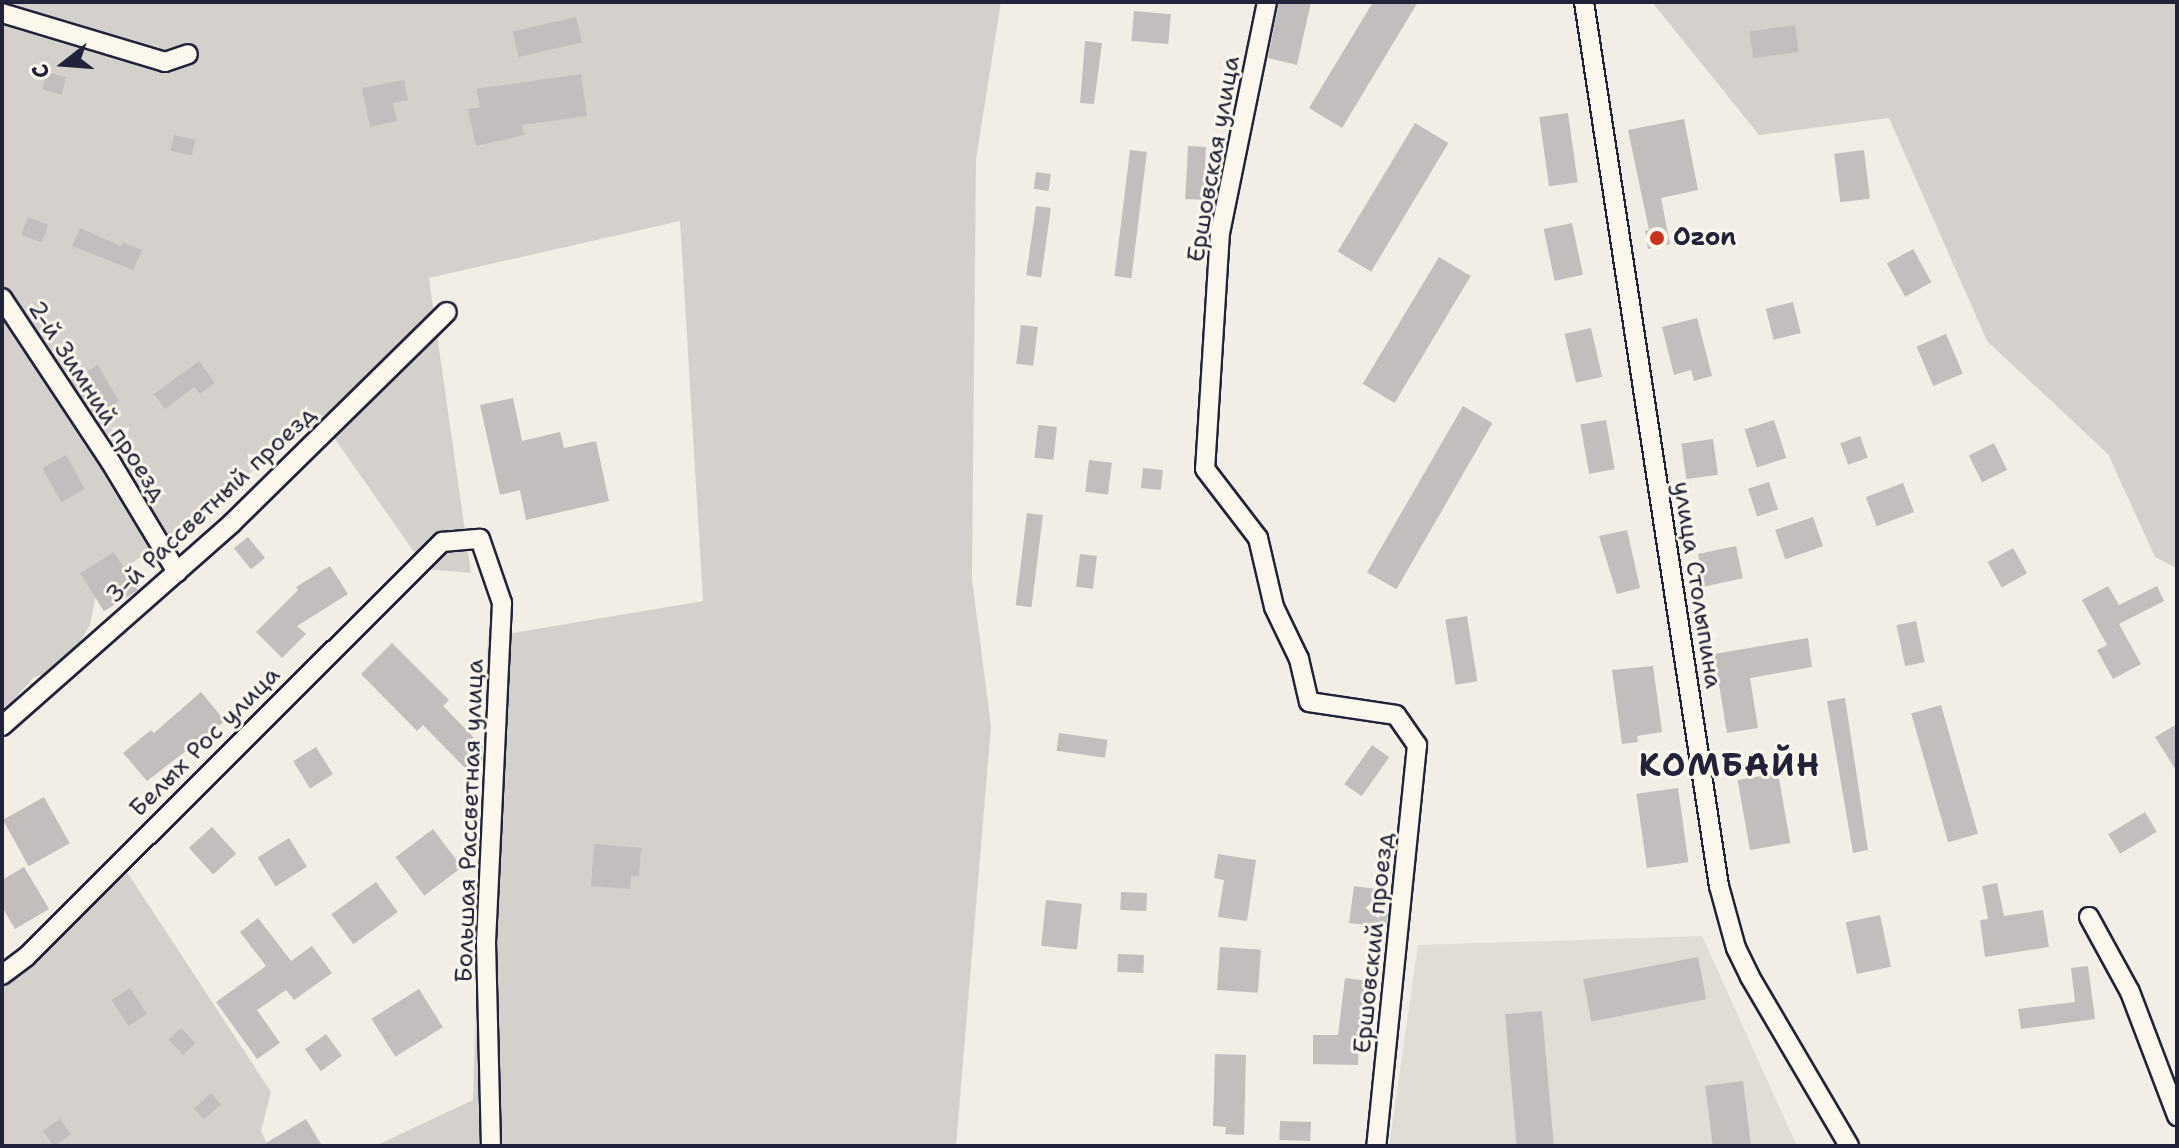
<!DOCTYPE html>
<meta charset="utf-8">
<style>
body{margin:0}
#map{position:relative;width:2179px;height:1148px;overflow:hidden;background:#f2eee5;font-family:"Shantell Sans",sans-serif}
div>[style]{position:absolute}
[style*='--x']{left:calc(var(--x)*1px);top:calc(var(--y)*1px);width:calc(var(--w)*1px);rotate:calc(var(--a)*1deg)}
.built>*{inset:0;background:#e0dcd6}
.green>*{inset:0;background:#d4d1cc}
.building>*{inset:0;background:#c2bebe;transform-origin:0 0}
.roads{filter:drop-shadow(2px 0 #22223b) drop-shadow(-2px 0 #22223b) drop-shadow(0 2px #22223b) drop-shadow(0 -2px #22223b)}
.minor>*{height:18px;margin:-9px;padding:0 9px;transform-origin:9px;border-radius:9px;background:#fbf7ec}
.dots>*{width:22px;height:22px;translate:-50% -50%;box-sizing:border-box;border:4px solid #fbf7ec;border-radius:50%}
span{translate:-50% -50%;white-space:nowrap;text-align:center;line-height:1.15;-webkit-text-stroke:6px #fbf7ec;paint-order:stroke}
.street-label{font-size:24px;color:#22223b}
.poi-label{font-size:24px;color:#22223b;font-weight:700}
.left{translate:0 -50%;text-align:left}
.district-label{font-size:32px;color:#22223b;font-weight:700;letter-spacing:2px}
.frame{position:absolute;inset:0;border:4px solid #22223b;pointer-events:none}
.north{position:absolute;left:24px;top:24px;width:80px;height:80px;-webkit-text-stroke:6px #fbf7ec;paint-order:stroke;rotate:253deg;font-size:22px;font-weight:700;line-height:32px;text-align:center;color:#22223b}
.north::after{content:'';display:block;margin:auto;width:28px;height:36px;background:#22223b;clip-path:polygon(50% 0,100% 100%,50% 72%,0 100%)}
</style>
<div id="map">
<div class="built">
<div style="clip-path:polygon(1702px 936px,1797px 1146px,1389px 1146px,1418px 945px)"></div>
</div>
<div class="green">
<div style="clip-path:polygon(2px 2px,1001px 2px,976px 159px,972px 579px,991px 726px,956px 1146px,375px 1146px,473px 1100px,488px 637px,703px 601px,680px 221px,429px 278px,471px 573px,426px 569px,321px 419px,97px 590px,90px 625px,69px 660px,58px 671px,34px 677px,2px 713px)"></div>
<div style="clip-path:polygon(1652px 2px,2177px 2px,2177px 568px,2155px 557px,2108px 454px,1987px 341px,1889px 118px,1759px 135px)"></div>
<div style="clip-path:polygon(127px 872px,271px 1092px,261px 1131px,268px 1146px,2px 1146px,2px 982px)"></div>
</div>
<div class="building">
<div style="clip-path:polygon(1279px 2px,1311px 2px,1297px 65px,1268px 58px)"></div>
<div style="clip-path:polygon(1373px 2px,1418px 2px,1342px 128px,1309px 108px)"></div>
<div style="left:1134px;top:11px;width:37px;height:30px;rotate:5deg"></div>
<div style="left:576px;top:17px;width:26px;height:65px;rotate:77deg"></div>
<div style="left:1795px;top:25px;width:27px;height:46px;rotate:82deg"></div>
<div style="clip-path:polygon(1085px 41px,1102px 43px,1094px 104px,1080px 103px)"></div>
<div style="left:47px;top:72px;width:20px;height:18px;rotate:15deg"></div>
<div style="clip-path:polygon(581px 74px,587px 116px,522px 125px,524px 135px,476px 146px,468px 109px,480px 107px,476px 89px)"></div>
<div style="clip-path:polygon(404px 80px,408px 100px,393px 103px,397px 121px,370px 127px,362px 88px)"></div>
<div style="left:1568px;top:113px;width:70px;height:29px;rotate:82deg"></div>
<div style="clip-path:polygon(1684px 119px,1698px 190px,1661px 198px,1670px 244px,1648px 249px,1645px 231px,1649px 230px,1628px 130px)"></div>
<div style="left:1415px;top:123px;width:39px;height:150px;rotate:31deg"></div>
<div style="left:174px;top:135px;width:22px;height:16px;rotate:13deg"></div>
<div style="left:1188px;top:146px;width:18px;height:53px;rotate:3deg"></div>
<div style="left:1130px;top:150px;width:17px;height:127px;rotate:7deg"></div>
<div style="left:1864px;top:150px;width:49px;height:30px;rotate:83deg"></div>
<div style="left:1036px;top:172px;width:15px;height:17px;rotate:8deg"></div>
<div style="left:1036px;top:206px;width:15px;height:70px;rotate:8deg"></div>
<div style="left:28px;top:217px;width:22px;height:19px;rotate:21deg"></div>
<div style="left:1572px;top:223px;width:53px;height:29px;rotate:78deg"></div>
<div style="clip-path:polygon(80px 228px,121px 246px,122px 242px,142px 250px,133px 270px,72px 246px)"></div>
<div style="left:1913px;top:249px;width:38px;height:30px;rotate:61deg"></div>
<div style="left:1439px;top:257px;width:37px;height:148px;rotate:31deg"></div>
<div style="left:1793px;top:302px;width:32px;height:28px;rotate:76deg"></div>
<div style="clip-path:polygon(1697px 318px,1712px 376px,1694px 381px,1691px 370px,1674px 375px,1662px 327px)"></div>
<div style="left:1021px;top:325px;width:17px;height:39px;rotate:7deg"></div>
<div style="left:1591px;top:328px;width:50px;height:27px;rotate:77deg"></div>
<div style="left:1946px;top:334px;width:43px;height:32px;rotate:67deg"></div>
<div style="clip-path:polygon(199px 361px,215px 383px,200px 394px,194px 387px,165px 409px,154px 394px)"></div>
<div style="left:98px;top:365px;width:42px;height:31px;rotate:60deg"></div>
<div style="clip-path:polygon(513px 398px,522px 441px,560px 432px,564px 448px,596px 441px,609px 501px,526px 520px,520px 490px,500px 495px,480px 405px)"></div>
<div style="left:1463px;top:406px;width:34px;height:192px;rotate:30deg"></div>
<div style="left:1606px;top:420px;width:50px;height:26px;rotate:80deg"></div>
<div style="left:1774px;top:420px;width:40px;height:31px;rotate:72deg"></div>
<div style="left:1038px;top:425px;width:19px;height:33px;rotate:6deg"></div>
<div style="left:1860px;top:436px;width:23px;height:21px;rotate:70deg"></div>
<div style="left:1713px;top:439px;width:36px;height:32px;rotate:82deg"></div>
<div style="left:1994px;top:443px;width:30px;height:28px;rotate:64deg"></div>
<div style="left:66px;top:455px;width:39px;height:27px;rotate:61deg"></div>
<div style="left:1089px;top:460px;width:23px;height:32px;rotate:7deg"></div>
<div style="left:1143px;top:468px;width:20px;height:20px;rotate:6deg"></div>
<div style="left:1769px;top:482px;width:29px;height:22px;rotate:72deg"></div>
<div style="left:1903px;top:483px;width:31px;height:40px;rotate:69deg"></div>
<div style="left:1027px;top:513px;width:16px;height:93px;rotate:7deg"></div>
<div style="left:1813px;top:517px;width:31px;height:40px;rotate:71deg"></div>
<div style="clip-path:polygon(1627px 530px,1640px 588px,1617px 594px,1599px 536px)"></div>
<div style="left:248px;top:537px;width:27px;height:18px;rotate:51deg"></div>
<div style="left:1736px;top:546px;width:33px;height:39px;rotate:78deg"></div>
<div style="left:2013px;top:548px;width:29px;height:29px;rotate:61deg"></div>
<div style="left:114px;top:552px;width:45px;height:40px;rotate:58deg"></div>
<div style="left:1080px;top:554px;width:17px;height:33px;rotate:7deg"></div>
<div style="clip-path:polygon(330px 566px,348px 594px,297px 626px,306px 634px,282px 658px,256px 632px,298px 590px,296px 587px)"></div>
<div style="clip-path:polygon(2108px 586px,2119px 605px,2157px 586px,2164px 601px,2119px 624px,2141px 664px,2113px 679px,2097px 650px,2107px 645px,2082px 600px)"></div>
<div style="left:1467px;top:616px;width:66px;height:22px;rotate:81deg"></div>
<div style="left:1916px;top:621px;width:42px;height:20px;rotate:78deg"></div>
<div style="clip-path:polygon(1808px 638px,1812px 667px,1750px 678px,1758px 728px,1727px 733px,1714px 654px)"></div>
<div style="clip-path:polygon(392px 643px,449px 700px,443px 706px,483px 747px,482px 763px,471px 774px,423px 725px,417px 731px,361px 674px)"></div>
<div style="clip-path:polygon(1653px 666px,1662px 732px,1637px 736px,1638px 742px,1622px 744px,1612px 670px)"></div>
<div style="clip-path:polygon(201px 692px,225px 721px,147px 781px,123px 753px,151px 730px,154px 733px)"></div>
<div style="clip-path:polygon(1845px 698px,1868px 850px,1853px 853px,1827px 701px)"></div>
<div style="left:1941px;top:705px;width:134px;height:31px;rotate:74deg"></div>
<div style="clip-path:polygon(2177px 724px,2177px 772px,2155px 737px)"></div>
<div style="left:1059px;top:733px;width:49px;height:18px;rotate:8deg"></div>
<div style="left:1372px;top:745px;width:21px;height:48px;rotate:35deg"></div>
<div style="left:316px;top:747px;width:32px;height:27px;rotate:58deg"></div>
<div style="left:1778px;top:773px;width:71px;height:41px;rotate:80deg"></div>
<div style="left:1678px;top:788px;width:75px;height:42px;rotate:82deg"></div>
<div style="left:44px;top:797px;width:53px;height:47px;rotate:61deg"></div>
<div style="left:2145px;top:812px;width:23px;height:43px;rotate:59deg"></div>
<div style="left:212px;top:827px;width:36px;height:31px;rotate:48deg"></div>
<div style="left:433px;top:829px;width:48px;height:47px;rotate:53deg"></div>
<div style="left:289px;top:838px;width:34px;height:37px;rotate:58deg"></div>
<div style="clip-path:polygon(594px 844px,641px 848px,639px 877px,631px 876px,630px 889px,591px 886px)"></div>
<div style="clip-path:polygon(1218px 854px,1256px 860px,1247px 921px,1218px 917px,1224px 880px,1214px 878px)"></div>
<div style="clip-path:polygon(24px 867px,49px 909px,15px 929px,2px 907px,2px 880px)"></div>
<div style="left:376px;top:882px;width:37px;height:55px;rotate:54deg"></div>
<div style="clip-path:polygon(1997px 883px,2004px 916px,2043px 910px,2049px 947px,1985px 957px,1980px 920px,1988px 919px,1982px 886px)"></div>
<div style="clip-path:polygon(1354px 886px,1384px 890px,1382px 909px,1388px 910px,1386px 927px,1349px 923px)"></div>
<div style="left:1121px;top:892px;width:26px;height:18px;rotate:2deg"></div>
<div style="left:1046px;top:900px;width:36px;height:46px;rotate:6deg"></div>
<div style="left:1880px;top:915px;width:53px;height:35px;rotate:78deg"></div>
<div style="clip-path:polygon(258px 918px,291px 961px,312px 946px,332px 973px,294px 1000px,286px 990px,257px 1010px,280px 1043px,257px 1059px,216px 1002px,266px 966px,240px 932px)"></div>
<div style="left:1220px;top:947px;width:41px;height:43px;rotate:4deg"></div>
<div style="left:1118px;top:954px;width:26px;height:18px;rotate:2deg"></div>
<div style="left:1698px;top:957px;width:43px;height:117px;rotate:79deg"></div>
<div style="clip-path:polygon(2088px 966px,2095px 1019px,2021px 1029px,2018px 1009px,2075px 1002px,2071px 968px)"></div>
<div style="clip-path:polygon(1345px 978px,1376px 982px,1370px 1028px,1359px 1027px,1358px 1065px,1313px 1064px,1313px 1035px,1338px 1035px)"></div>
<div style="left:130px;top:988px;width:31px;height:22px;rotate:57deg"></div>
<div style="left:419px;top:989px;width:45px;height:56px;rotate:58deg"></div>
<div style="left:1542px;top:1011px;width:136px;height:37px;rotate:85deg"></div>
<div style="left:181px;top:1028px;width:21px;height:17px;rotate:47deg"></div>
<div style="left:326px;top:1034px;width:27px;height:26px;rotate:54deg"></div>
<div style="clip-path:polygon(1215px 1054px,1246px 1055px,1244px 1135px,1225px 1134px,1226px 1127px,1213px 1126px)"></div>
<div style="left:1743px;top:1081px;width:65px;height:38px;rotate:83deg"></div>
<div style="left:211px;top:1093px;width:15px;height:23px;rotate:48deg"></div>
<div style="left:60px;top:1119px;width:19px;height:21px;rotate:55deg"></div>
<div style="clip-path:polygon(306px 1119px,322px 1146px,261px 1146px)"></div>
<div style="left:1280px;top:1121px;width:31px;height:19px;rotate:2deg"></div>
</div>
<div class="roads">
<div class="minor">
<div style="--x:1267;--y:2;--w:235;--a:101.5"></div>
<div style="--x:1220;--y:232;--w:237;--a:93.6"></div>
<div style="--x:1205;--y:469;--w:87;--a:52.5"></div>
<div style="--x:1258;--y:538;--w:71;--a:76.9"></div>
<div style="--x:1274;--y:607;--w:58;--a:64.3"></div>
<div style="--x:1299;--y:659;--w:44;--a:76.9"></div>
<div style="--x:1309;--y:702;--w:88;--a:8.5"></div>
<div style="--x:1396;--y:715;--w:37;--a:55"></div>
<div style="--x:1417;--y:745;--w:403;--a:95.8"></div>
<div style="--x:1584;--y:2;--w:894;--a:81.32"></div>
<div style="--x:1719;--y:886;--w:64;--a:74.7"></div>
<div style="--x:1736;--y:948;--w:32;--a:64"></div>
<div style="--x:1750;--y:977;--w:196;--a:59.6"></div>
<div style="--x:2;--y:13;--w:170;--a:16.7"></div>
<div style="--x:165;--y:62;--w:24;--a:-19"></div>
<div style="--x:2;--y:298;--w:196;--a:56.5"></div>
<div style="--x:110;--y:461;--w:130;--a:58.9"></div>
<div style="--x:2;--y:726;--w:307;--a:-41.4"></div>
<div style="--x:232;--y:523;--w:301;--a:-44.5"></div>
<div style="--x:2089;--y:917;--w:85;--a:61.3"></div>
<div style="--x:2130;--y:992;--w:133;--a:69.2"></div>
<div style="--x:2;--y:975;--w:30;--a:-37"></div>
<div style="--x:26;--y:957;--w:588;--a:-44.93"></div>
<div style="--x:442;--y:542;--w:38;--a:-5"></div>
<div style="--x:480;--y:539;--w:68;--a:71"></div>
<div style="--x:502;--y:603;--w:339;--a:92.7"></div>
<div style="--x:486;--y:942;--w:204;--a:88.6"></div>
</div>
</div>
<div class="dots">
<div style="left:1657px;top:238px;background:#c8321e"></div>
</div>
<div class="street-label">
<span style="left:1214px;top:159px;rotate:-80deg">Ершовская улица</span>
<span style="left:97px;top:401px;rotate:57deg">2-й Зимний проезд</span>
<span style="left:211px;top:505px;rotate:-43deg">3-й Рассветный проезд</span>
<span style="left:1697px;top:585px;rotate:81deg">улица Столыпина</span>
<span style="left:205px;top:742px;rotate:-45deg">Белых Рос улица</span>
<span style="left:470px;top:821px;rotate:-88deg">Большая Рассветная улица</span>
<span style="left:1374px;top:943px;rotate:-84deg">Ершовский проезд</span>
</div>
<div class="poi-label">
<span class="left" style="left:1673px;top:238px">Ozon</span>
</div>
<div class="district-label">
<span style="left:1730px;top:765px">КОМБАЙН</span>
</div>
<div class="frame"></div>
<div class="north">С</div>
</div>
